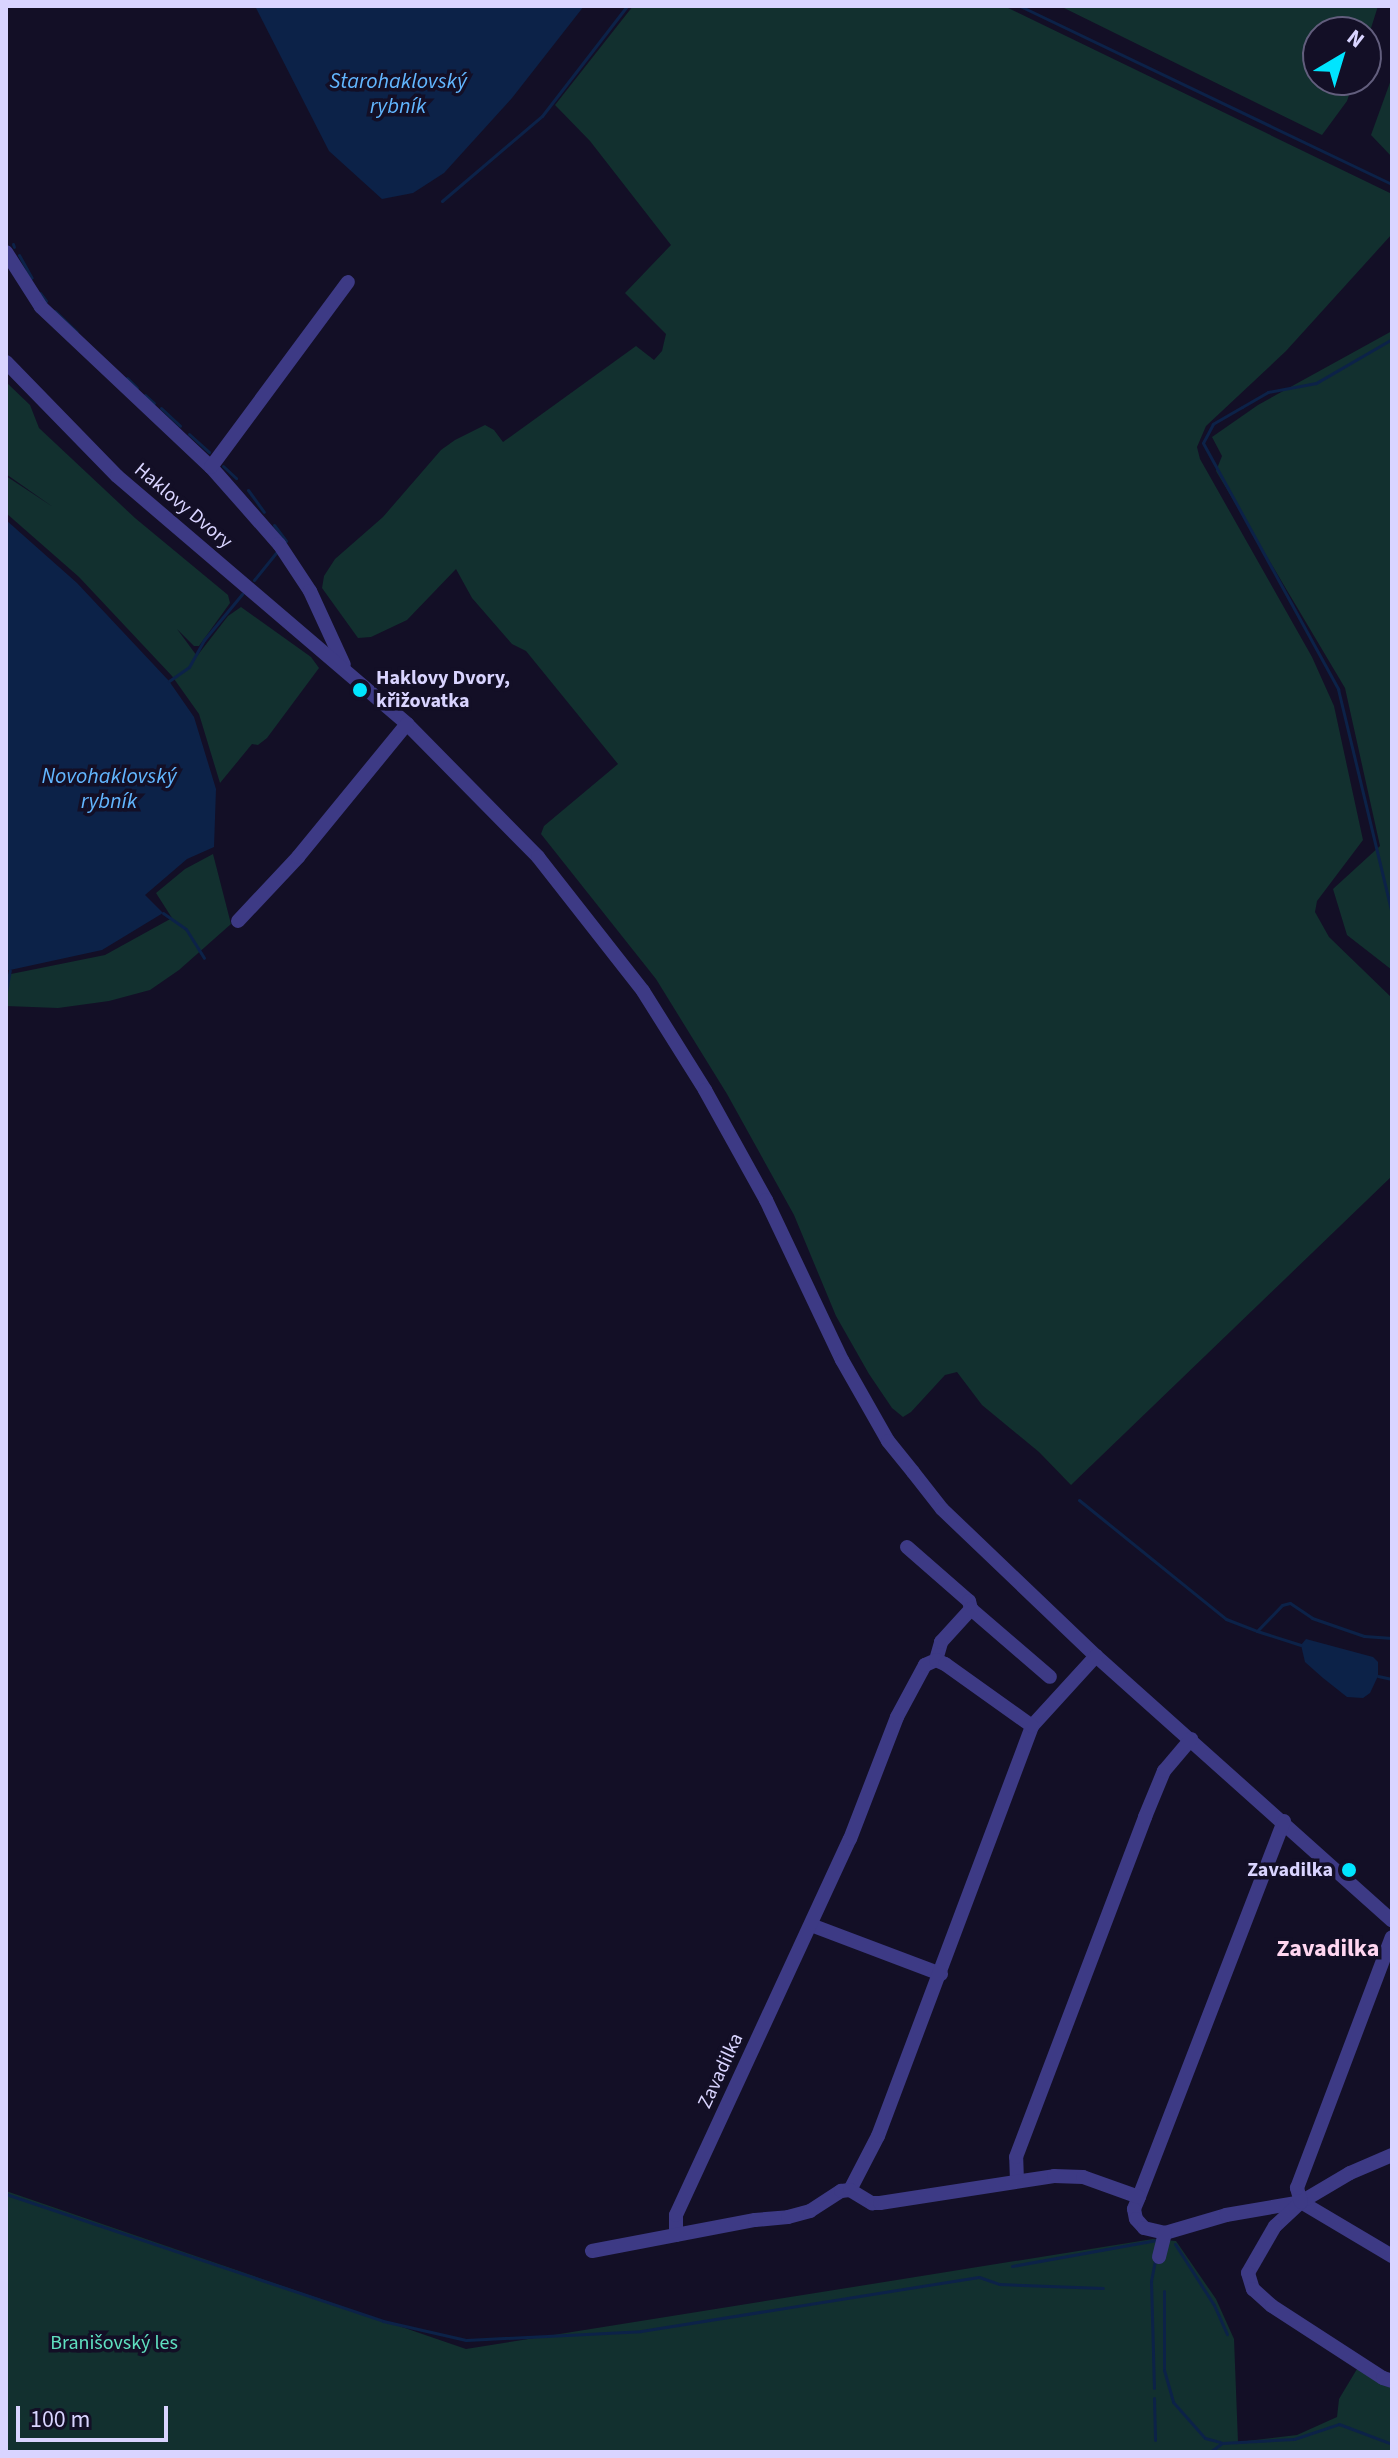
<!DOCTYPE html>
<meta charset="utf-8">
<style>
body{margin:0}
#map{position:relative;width:1398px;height:2458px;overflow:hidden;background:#130f26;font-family:"Source Sans 3",sans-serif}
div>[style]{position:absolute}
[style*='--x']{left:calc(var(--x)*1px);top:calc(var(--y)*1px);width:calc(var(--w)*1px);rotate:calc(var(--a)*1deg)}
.green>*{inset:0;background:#12302f}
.water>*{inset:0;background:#0c2248}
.stream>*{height:3px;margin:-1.5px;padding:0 1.5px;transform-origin:1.5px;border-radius:1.5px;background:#0c2248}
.minor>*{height:14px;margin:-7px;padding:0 7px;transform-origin:7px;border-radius:7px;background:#3d3a85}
.dots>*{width:22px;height:22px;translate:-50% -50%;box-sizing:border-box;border:4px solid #130f26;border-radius:50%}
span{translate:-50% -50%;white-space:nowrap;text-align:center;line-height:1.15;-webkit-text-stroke:7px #130f26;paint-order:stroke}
.street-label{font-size:20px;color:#d9d4ff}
.poi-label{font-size:20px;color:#d9d4ff;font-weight:700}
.left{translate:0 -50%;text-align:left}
.right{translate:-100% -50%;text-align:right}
.park-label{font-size:20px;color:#5fe0c0}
.water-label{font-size:22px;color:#62b6ff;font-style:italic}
.quarter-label{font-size:24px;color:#ffd6f0;font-weight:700}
.frame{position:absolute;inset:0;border:8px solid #d9d4ff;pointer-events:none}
.north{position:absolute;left:1302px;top:16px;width:80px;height:80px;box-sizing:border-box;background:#130f26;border:2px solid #625e7d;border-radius:50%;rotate:38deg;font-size:22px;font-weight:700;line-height:32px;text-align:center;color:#d9d4ff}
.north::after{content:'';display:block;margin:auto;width:28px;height:36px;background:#00e5ff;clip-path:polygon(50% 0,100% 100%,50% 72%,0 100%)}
.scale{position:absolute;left:16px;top:2406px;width:152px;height:36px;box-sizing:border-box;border:4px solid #d9d4ff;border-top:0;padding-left:10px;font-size:24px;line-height:28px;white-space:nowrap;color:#d9d4ff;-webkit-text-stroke:6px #130f26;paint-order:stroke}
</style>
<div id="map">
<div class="green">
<div style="clip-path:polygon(633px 6px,1004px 6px,1392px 194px,1392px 234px,1286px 351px,1206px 426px,1197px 447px,1200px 459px,1312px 657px,1334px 706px,1363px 840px,1317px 901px,1315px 912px,1329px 937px,1392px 998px,1392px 1176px,1071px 1485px,1039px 1452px,982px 1405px,957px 1372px,945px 1375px,911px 1412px,903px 1417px,892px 1408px,869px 1374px,836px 1316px,794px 1215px,727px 1094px,656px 979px,541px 834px,544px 826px,618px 764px,526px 651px,512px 644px,472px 598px,456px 569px,407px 620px,371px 637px,358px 638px,322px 588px,324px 576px,335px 559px,383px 517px,441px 450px,455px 440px,485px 425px,494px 430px,503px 442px,636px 346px,654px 360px,662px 351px,666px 334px,625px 293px,671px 245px,590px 141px,555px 105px)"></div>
<div style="clip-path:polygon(1060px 6px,1378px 6px,1366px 44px,1366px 32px,1318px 32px,1318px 80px,1354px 80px,1347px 101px,1322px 135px)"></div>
<div style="clip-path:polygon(1392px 77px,1392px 157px,1371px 135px)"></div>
<div style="clip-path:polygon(1392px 331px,1392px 970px,1347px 935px,1333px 889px,1380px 846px,1345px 688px,1216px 471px,1222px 456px,1212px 437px,1258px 405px)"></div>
<div style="clip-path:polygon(6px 382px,30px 405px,39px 428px,135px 518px,228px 595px,230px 603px,199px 646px,194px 646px,177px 629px,197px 656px,228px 616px,241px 607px,311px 657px,319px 668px,267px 738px,258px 745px,252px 744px,220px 783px,199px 714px,172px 676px,79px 577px,6px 513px,6px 476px,53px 507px,6px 474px)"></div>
<div style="clip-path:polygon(213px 854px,231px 924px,179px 970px,150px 990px,109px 1001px,58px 1008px,6px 1006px,6px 975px,105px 955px,172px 918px,156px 893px,185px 869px)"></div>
<div style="clip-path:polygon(6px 2191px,466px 2349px,1153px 2239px,1176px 2241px,1216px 2299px,1234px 2339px,1238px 2442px,1297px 2435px,1337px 2417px,1339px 2399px,1357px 2369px,1392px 2386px,1392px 2452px,6px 2452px)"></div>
</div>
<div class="water">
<div style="clip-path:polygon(255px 6px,584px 6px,512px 98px,444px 173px,413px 193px,382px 199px,329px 151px)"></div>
<div style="clip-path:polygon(6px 520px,77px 583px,169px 681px,194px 717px,216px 789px,214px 847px,187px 859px,145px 895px,163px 913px,102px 950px,10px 970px,6px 970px)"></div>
<div style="clip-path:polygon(1306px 1639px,1373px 1657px,1378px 1662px,1378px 1676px,1370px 1693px,1363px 1698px,1347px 1697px,1323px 1678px,1305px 1662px,1301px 1645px)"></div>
</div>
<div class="stream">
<div style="--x:1020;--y:6;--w:412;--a:25.6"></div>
<div style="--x:442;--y:201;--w:131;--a:-40.4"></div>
<div style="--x:542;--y:116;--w:139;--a:-52.3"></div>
<div style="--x:13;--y:244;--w:3;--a:72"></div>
<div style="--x:19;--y:255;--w:26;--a:61"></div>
<div style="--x:40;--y:293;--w:10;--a:53"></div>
<div style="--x:55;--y:311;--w:30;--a:44"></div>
<div style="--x:1392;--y:339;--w:88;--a:149.9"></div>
<div style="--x:1316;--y:383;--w:49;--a:169.4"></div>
<div style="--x:1268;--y:392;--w:30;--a:150"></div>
<div style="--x:1242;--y:407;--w:34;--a:150"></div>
<div style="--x:1213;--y:424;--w:21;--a:118"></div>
<div style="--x:1203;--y:443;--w:281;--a:61.2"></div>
<div style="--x:1338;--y:689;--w:231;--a:76.5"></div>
<div style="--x:127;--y:378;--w:14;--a:45"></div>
<div style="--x:145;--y:395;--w:12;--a:42"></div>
<div style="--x:161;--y:408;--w:26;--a:43"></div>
<div style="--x:189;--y:434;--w:27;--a:42"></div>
<div style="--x:223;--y:466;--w:18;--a:43"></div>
<div style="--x:248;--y:490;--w:27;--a:54"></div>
<div style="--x:274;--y:525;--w:20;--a:53"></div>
<div style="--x:254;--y:580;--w:35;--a:-51"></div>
<div style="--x:169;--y:681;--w:24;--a:-35"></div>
<div style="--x:189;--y:667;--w:31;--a:-61"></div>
<div style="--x:204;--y:640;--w:60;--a:-50.4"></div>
<div style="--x:163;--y:913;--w:28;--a:35"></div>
<div style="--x:186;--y:929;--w:34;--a:58"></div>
<div style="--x:6;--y:992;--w:22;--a:-80"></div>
<div style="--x:1079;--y:1500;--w:189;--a:39"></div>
<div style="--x:1226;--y:1619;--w:33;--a:21"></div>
<div style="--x:1257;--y:1631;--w:36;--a:-46"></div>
<div style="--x:1282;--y:1605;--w:8;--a:-14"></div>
<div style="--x:1290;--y:1603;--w:27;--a:34"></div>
<div style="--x:1312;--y:1618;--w:55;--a:19.1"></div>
<div style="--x:1364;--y:1636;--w:28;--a:4"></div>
<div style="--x:1257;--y:1631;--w:46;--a:17.7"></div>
<div style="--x:1378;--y:1676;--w:14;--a:12"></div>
<div style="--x:6;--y:2194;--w:398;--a:18.6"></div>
<div style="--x:383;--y:2321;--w:85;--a:12.9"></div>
<div style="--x:466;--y:2340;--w:175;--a:-2.9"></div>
<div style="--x:641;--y:2331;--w:342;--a:-9.1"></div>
<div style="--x:979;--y:2277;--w:21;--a:19"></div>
<div style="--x:999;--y:2284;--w:104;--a:2.2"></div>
<div style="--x:1175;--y:2244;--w:72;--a:57.4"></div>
<div style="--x:1214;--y:2305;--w:32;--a:66"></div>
<div style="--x:1012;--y:2266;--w:147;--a:-10.2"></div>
<div style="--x:1164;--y:2291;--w:79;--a:90"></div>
<div style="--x:1164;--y:2370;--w:33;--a:74"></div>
<div style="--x:1173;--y:2402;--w:48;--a:48.4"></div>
<div style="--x:1205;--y:2438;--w:16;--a:15"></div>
<div style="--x:1154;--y:2388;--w:107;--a:-91.6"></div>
<div style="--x:1151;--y:2281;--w:20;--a:-79"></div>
<div style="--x:1154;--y:2398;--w:42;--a:88.6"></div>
<div style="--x:1210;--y:2452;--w:15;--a:-37"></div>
<div style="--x:1222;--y:2443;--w:72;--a:-3.2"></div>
<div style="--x:1294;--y:2439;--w:47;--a:-18.4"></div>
<div style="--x:1339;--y:2424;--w:57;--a:20.7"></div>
</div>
<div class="minor">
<div style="--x:6;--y:252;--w:65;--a:57.5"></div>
<div style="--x:41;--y:307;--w:233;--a:43.3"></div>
<div style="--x:211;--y:467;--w:103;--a:48.6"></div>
<div style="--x:279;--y:544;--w:56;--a:56.6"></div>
<div style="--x:310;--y:591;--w:81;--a:65.3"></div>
<div style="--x:6;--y:362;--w:159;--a:45.8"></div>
<div style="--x:117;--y:476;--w:382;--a:40.5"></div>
<div style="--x:407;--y:724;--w:187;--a:45.4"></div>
<div style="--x:538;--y:857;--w:170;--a:51.9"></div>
<div style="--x:643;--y:991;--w:117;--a:57.9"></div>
<div style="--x:705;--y:1090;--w:126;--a:61"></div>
<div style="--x:766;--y:1200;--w:177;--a:64.6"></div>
<div style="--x:842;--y:1360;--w:93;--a:60.4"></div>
<div style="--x:888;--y:1441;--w:40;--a:51"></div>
<div style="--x:913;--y:1472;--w:47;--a:51.9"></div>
<div style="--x:942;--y:1509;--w:213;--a:43.7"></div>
<div style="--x:1096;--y:1656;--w:397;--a:41.8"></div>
<div style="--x:211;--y:467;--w:230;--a:-53.5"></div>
<div style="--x:238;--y:921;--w:88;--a:-46.8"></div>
<div style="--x:298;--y:857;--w:172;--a:-50.7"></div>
<div style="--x:907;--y:1547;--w:82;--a:41.1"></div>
<div style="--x:969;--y:1601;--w:8;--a:76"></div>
<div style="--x:971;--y:1609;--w:104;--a:40.7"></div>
<div style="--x:936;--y:1660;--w:19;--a:-74"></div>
<div style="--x:941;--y:1642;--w:45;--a:-47.7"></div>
<div style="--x:1284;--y:1821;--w:403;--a:111.1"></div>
<div style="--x:1139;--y:2197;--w:13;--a:113"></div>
<div style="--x:1134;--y:2209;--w:10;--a:79"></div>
<div style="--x:1136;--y:2219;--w:12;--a:48"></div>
<div style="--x:1144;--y:2228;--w:22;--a:13"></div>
<div style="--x:1165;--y:2233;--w:64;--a:-16.4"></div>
<div style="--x:1226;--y:2215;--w:76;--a:-9.8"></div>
<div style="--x:1301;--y:2202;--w:106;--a:30.7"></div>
<div style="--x:811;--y:1925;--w:139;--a:20.7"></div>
<div style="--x:1392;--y:2155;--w:46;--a:156.8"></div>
<div style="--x:1350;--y:2173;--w:57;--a:149.4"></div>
<div style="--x:1301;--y:2202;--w:35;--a:137"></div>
<div style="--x:1275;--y:2226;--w:54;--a:119.9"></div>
<div style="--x:1248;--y:2273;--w:17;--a:73"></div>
<div style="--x:1253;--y:2289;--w:25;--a:42"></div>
<div style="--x:1272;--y:2306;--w:132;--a:33"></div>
<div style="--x:1383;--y:2378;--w:9;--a:18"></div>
<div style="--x:1017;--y:2181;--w:24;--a:-92"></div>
<div style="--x:1016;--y:2157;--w:364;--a:-69.2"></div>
<div style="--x:1145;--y:1817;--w:50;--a:-67.6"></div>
<div style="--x:1164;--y:1771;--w:42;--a:-49.8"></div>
<div style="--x:850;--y:2190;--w:61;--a:-62.6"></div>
<div style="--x:878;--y:2136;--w:438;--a:-69.4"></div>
<div style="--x:1032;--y:1726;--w:95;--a:-47.6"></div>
<div style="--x:1301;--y:2202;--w:15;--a:-106"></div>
<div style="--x:1297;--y:2188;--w:268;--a:-69.3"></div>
<div style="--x:676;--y:2235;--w:20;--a:-90"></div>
<div style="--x:676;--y:2215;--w:414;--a:-65.2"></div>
<div style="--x:850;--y:1839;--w:131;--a:-68.9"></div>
<div style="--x:897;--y:1717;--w:59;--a:-61.7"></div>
<div style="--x:925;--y:1665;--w:12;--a:-24"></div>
<div style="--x:936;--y:1660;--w:10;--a:24"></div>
<div style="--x:945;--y:1664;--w:107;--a:35.5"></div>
<div style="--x:592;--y:2251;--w:166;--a:-10.8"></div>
<div style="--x:755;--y:2220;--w:33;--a:-5"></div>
<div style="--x:788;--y:2217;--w:23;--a:-15"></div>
<div style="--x:810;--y:2211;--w:37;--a:-33"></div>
<div style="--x:841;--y:2191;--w:9;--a:-6"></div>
<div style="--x:850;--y:2190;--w:26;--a:31"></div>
<div style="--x:872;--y:2203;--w:8;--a:0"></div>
<div style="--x:880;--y:2203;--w:176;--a:-8.8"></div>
<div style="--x:1054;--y:2176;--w:29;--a:2"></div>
<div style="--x:1083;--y:2177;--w:59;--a:19.7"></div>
<div style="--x:1159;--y:2257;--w:25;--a:-76"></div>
</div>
<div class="dots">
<div style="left:360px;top:690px;background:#00e5ff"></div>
<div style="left:1349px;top:1870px;background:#00e5ff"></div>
</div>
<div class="street-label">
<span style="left:183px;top:506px;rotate:40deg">Haklovy Dvory</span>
<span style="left:721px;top:2071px;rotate:-65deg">Zavadilka</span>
</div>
<div class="poi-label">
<span class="left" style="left:376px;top:690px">Haklovy Dvory,<br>křižovatka</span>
<span class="right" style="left:1333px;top:1870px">Zavadilka</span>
</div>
<div class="park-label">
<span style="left:114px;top:2343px">Branišovský les</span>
</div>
<div class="water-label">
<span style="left:398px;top:94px">Starohaklovský<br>rybník</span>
<span style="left:109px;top:789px">Novohaklovský<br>rybník</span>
</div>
<div class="quarter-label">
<span style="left:1328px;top:1949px">Zavadilka</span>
</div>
<div class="frame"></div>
<div class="north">N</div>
<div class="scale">100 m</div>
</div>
